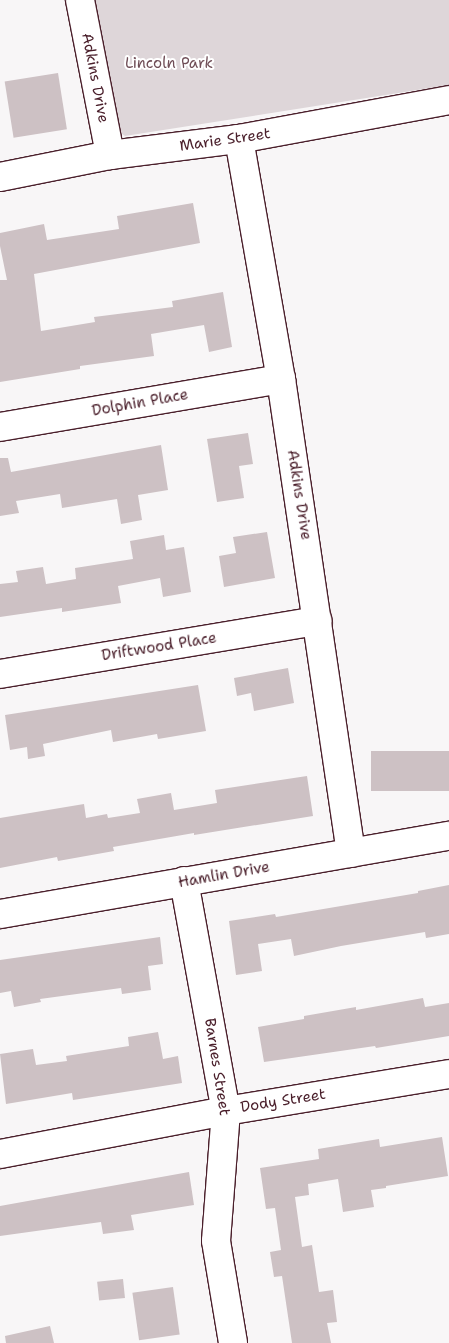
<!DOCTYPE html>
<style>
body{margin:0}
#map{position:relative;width:449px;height:1343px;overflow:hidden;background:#f8f6f7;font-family:"Shantell Sans",sans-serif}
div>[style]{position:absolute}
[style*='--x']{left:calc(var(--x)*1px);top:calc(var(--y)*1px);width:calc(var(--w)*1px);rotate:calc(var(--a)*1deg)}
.green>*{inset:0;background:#ded6d9}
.building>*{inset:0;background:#cdc1c4;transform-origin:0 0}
.roads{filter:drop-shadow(1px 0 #4a1f2b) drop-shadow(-1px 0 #4a1f2b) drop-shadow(0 1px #4a1f2b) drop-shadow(0 -1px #4a1f2b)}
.minor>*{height:28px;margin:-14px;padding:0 14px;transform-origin:14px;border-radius:14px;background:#fff}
span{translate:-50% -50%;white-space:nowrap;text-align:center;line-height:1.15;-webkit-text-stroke:4px #fff;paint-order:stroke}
.park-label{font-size:15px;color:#6f4d56}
.street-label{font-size:15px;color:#4a1f2b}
</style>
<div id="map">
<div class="green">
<div style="clip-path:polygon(94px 0,449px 0,449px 85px,125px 136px,113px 127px)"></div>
</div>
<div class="building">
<div style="left:58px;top:73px;width:57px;height:54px;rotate:81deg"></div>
<div style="clip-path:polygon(193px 203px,200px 243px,34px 274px,41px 331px,95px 322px,94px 317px,173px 307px,172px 301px,223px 292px,232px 347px,209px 352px,204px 325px,151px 334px,154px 356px,80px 366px,80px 369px,0 382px,0 280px,7px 280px,0 246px,0 233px,44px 224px,47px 240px,119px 229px,117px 216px)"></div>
<div style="clip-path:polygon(248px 433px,253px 464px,239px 466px,244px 498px,217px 502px,207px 439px)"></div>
<div style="clip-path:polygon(161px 445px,168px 490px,138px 495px,142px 520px,121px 524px,117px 499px,62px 508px,60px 494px,16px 501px,19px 513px,0 516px,0 458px,8px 458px,11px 472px)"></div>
<div style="clip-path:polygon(267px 532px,275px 578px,224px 587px,219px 556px,236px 553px,233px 537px)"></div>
<div style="clip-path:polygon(164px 535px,166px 550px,184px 547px,191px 592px,163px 597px,160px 578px,118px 586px,121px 603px,62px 612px,62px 608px,0 617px,0 584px,18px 582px,16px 571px,43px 567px,46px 584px,76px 579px,75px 568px,133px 559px,130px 541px)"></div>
<div style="clip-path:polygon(288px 668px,294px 703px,254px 711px,251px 693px,237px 696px,234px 678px)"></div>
<div style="clip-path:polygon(198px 685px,206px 731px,158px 739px,157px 734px,113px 742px,111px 730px,43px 744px,45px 756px,28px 759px,27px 747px,10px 750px,5px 715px)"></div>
<div style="left:449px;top:751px;width:40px;height:78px;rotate:90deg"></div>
<div style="clip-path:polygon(307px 776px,313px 816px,194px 835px,194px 833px,113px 847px,114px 851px,58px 861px,57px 857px,0 868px,0 818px,84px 804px,86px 818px,107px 814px,108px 818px,140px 813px,137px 799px,171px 793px,174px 810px,217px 803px,215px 790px)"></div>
<div style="clip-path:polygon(449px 885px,449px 934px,426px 938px,425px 932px,341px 946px,294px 956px,291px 939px,258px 944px,262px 971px,236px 975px,229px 921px,275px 914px,276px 917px,418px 893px,418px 891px)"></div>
<div style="clip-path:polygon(160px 937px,163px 964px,148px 966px,151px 990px,122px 994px,121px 988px,40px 999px,41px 1002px,14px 1007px,11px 991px,0 993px,0 960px)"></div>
<div style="clip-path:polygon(423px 998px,425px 1007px,449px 1003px,449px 1036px,376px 1048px,375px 1046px,264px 1062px,258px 1027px,304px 1019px,304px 1016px,356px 1007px,356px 1010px)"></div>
<div style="clip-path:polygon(158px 1032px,163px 1059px,178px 1056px,182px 1083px,73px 1100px,72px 1093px,6px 1104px,0 1054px,33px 1049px,36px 1065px,67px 1061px,66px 1056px,129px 1046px,128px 1037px)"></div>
<div style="clip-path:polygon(442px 1137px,448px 1176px,386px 1186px,386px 1188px,371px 1190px,374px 1207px,343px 1212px,338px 1179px,308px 1184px,309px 1195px,295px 1197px,302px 1247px,312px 1245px,319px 1292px,333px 1290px,337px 1322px,327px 1323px,331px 1343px,292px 1343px,282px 1276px,274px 1277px,270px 1252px,281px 1250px,275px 1208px,266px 1209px,260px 1168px,319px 1159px,318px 1149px,379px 1139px,380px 1147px)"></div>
<div style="clip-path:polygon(189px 1172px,194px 1205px,131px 1215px,134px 1230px,103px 1234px,101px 1222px,0 1236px,0 1206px)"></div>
<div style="left:123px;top:1279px;width:19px;height:26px;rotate:84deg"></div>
<div style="left:173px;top:1287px;width:48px;height:41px;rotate:82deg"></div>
<div style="clip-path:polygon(50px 1326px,54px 1343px,6px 1343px,5px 1336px)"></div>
</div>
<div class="roads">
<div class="minor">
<div style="--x:80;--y:0;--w:158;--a:79"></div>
<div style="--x:239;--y:139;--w:244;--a:80.1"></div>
<div style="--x:281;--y:379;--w:479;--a:81.6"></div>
<div style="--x:0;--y:177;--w:112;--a:-11.3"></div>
<div style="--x:110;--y:155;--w:130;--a:-7.1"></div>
<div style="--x:239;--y:139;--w:214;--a:-10.5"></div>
<div style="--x:0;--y:427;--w:285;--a:-9.7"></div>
<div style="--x:0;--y:674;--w:322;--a:-9.5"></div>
<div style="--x:184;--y:881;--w:234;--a:79.7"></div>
<div style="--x:226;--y:1111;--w:130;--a:94.4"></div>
<div style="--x:216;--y:1241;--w:103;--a:80.5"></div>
<div style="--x:0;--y:914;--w:456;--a:-9.9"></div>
<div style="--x:0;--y:1154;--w:230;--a:-10.8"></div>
<div style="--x:226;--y:1111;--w:226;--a:-9.4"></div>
</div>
</div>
<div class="park-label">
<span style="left:169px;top:64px">Lincoln Park</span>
</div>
<div class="street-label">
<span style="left:95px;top:78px;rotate:79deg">Adkins Drive</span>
<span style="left:225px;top:140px;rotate:-8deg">Marie Street</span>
<span style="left:140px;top:403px;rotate:-10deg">Dolphin Place</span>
<span style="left:299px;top:495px;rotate:81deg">Adkins Drive</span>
<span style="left:159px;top:647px;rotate:-9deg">Driftwood Place</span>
<span style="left:224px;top:875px;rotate:-10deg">Hamlin Drive</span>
<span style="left:217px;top:1067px;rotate:81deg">Barnes Street</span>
<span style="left:283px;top:1101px;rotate:-9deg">Dody Street</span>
</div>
</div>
